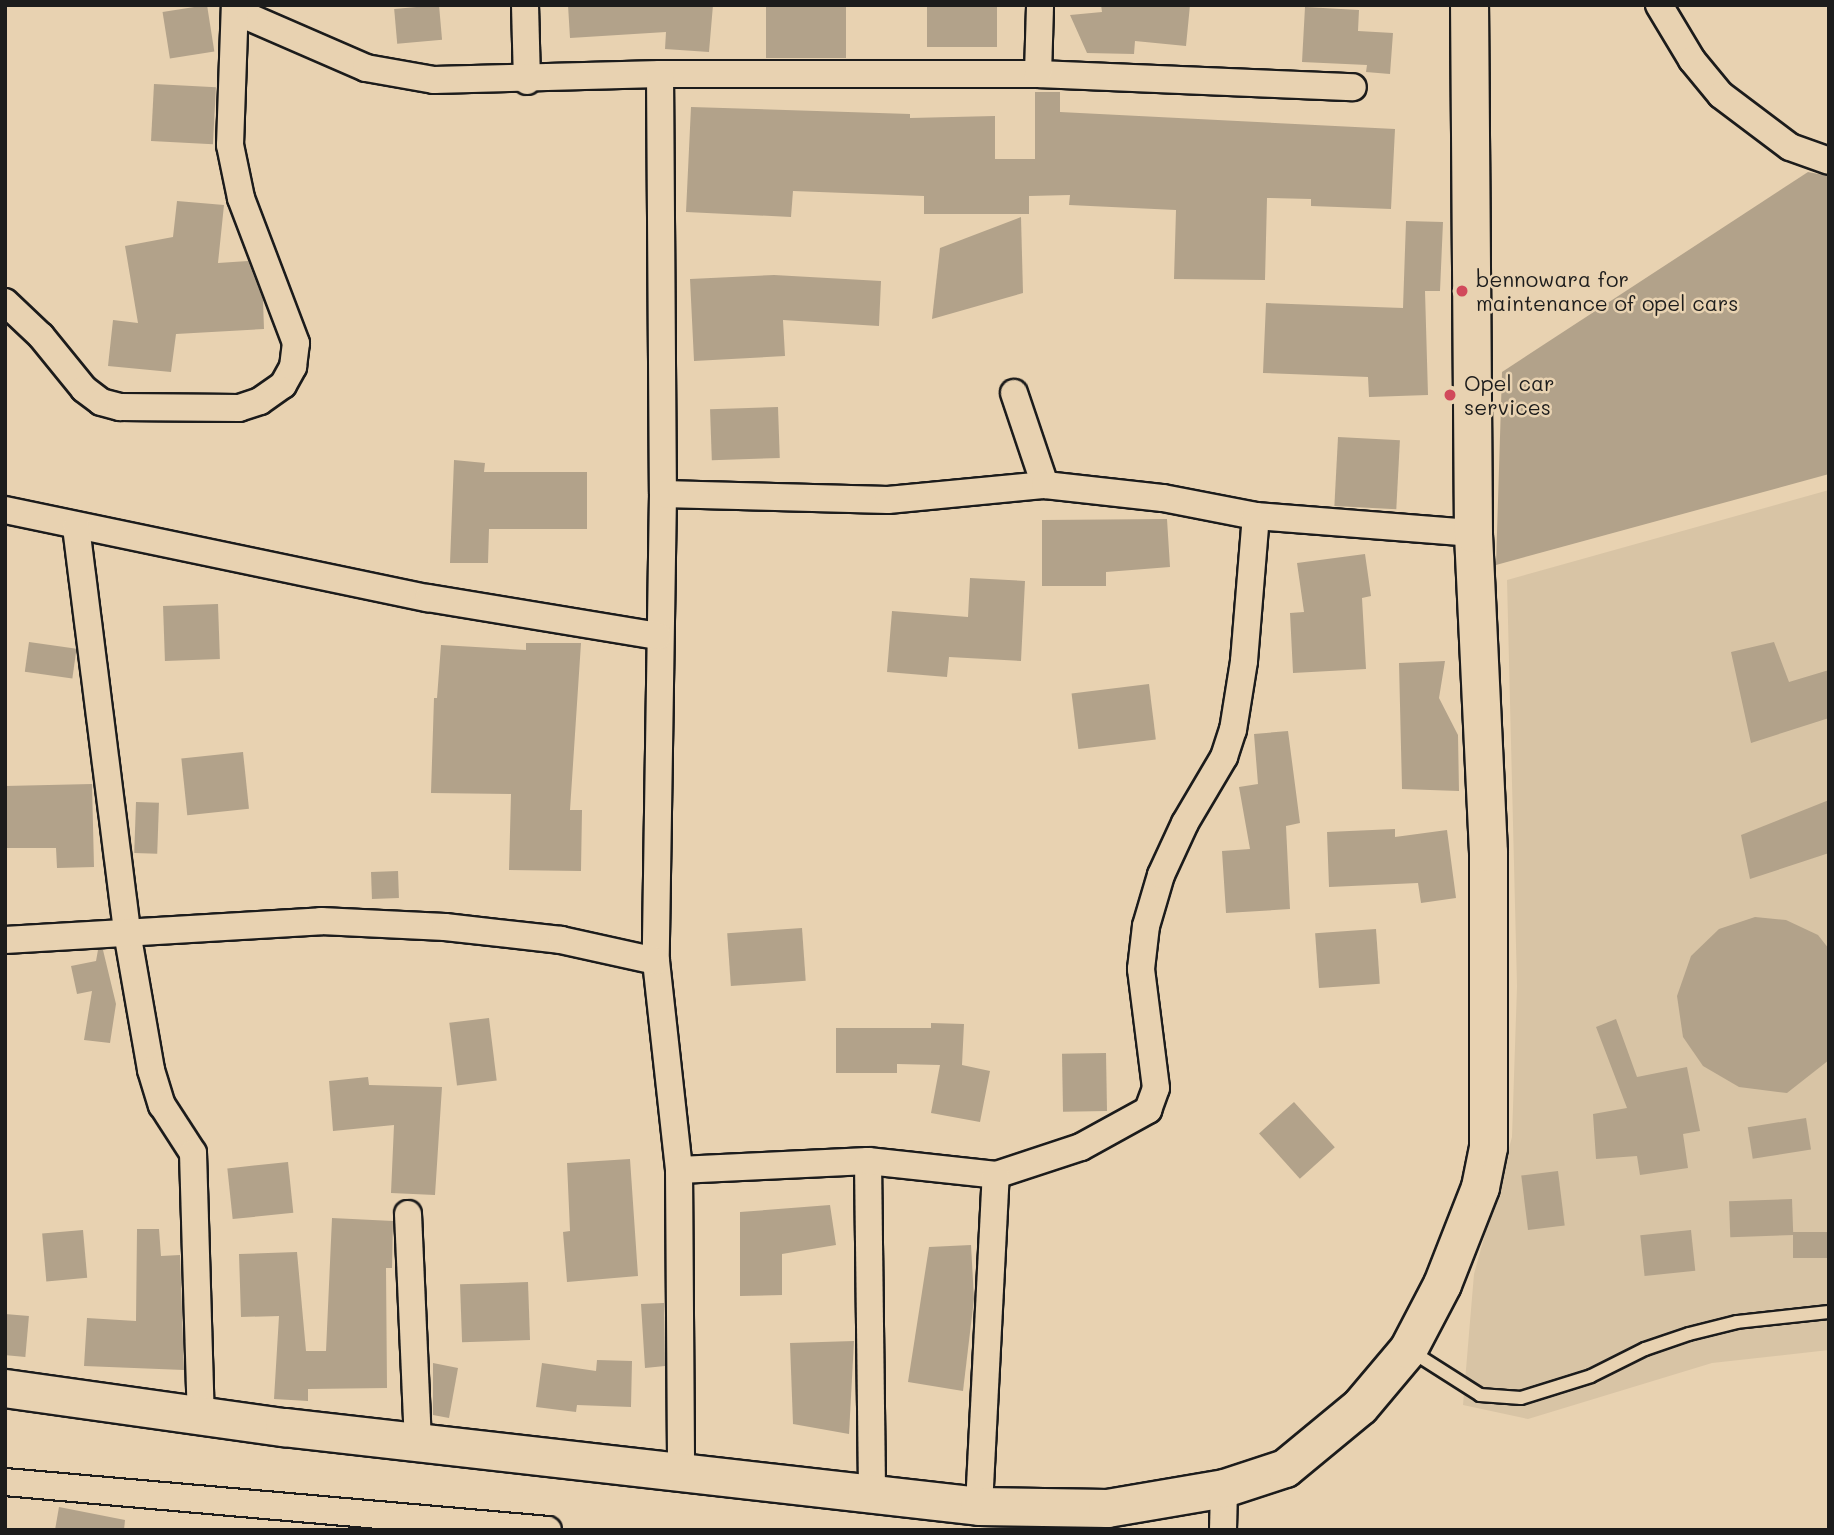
<!DOCTYPE html>
<style>
body{margin:0}
#map{position:relative;width:1834px;height:1535px;overflow:hidden;background:#e8d2b1;font-family:Mali,sans-serif}
div>[style]{position:absolute}
[style*='--x']{left:calc(var(--x)*1px);top:calc(var(--y)*1px);width:calc(var(--w)*1px);rotate:calc(var(--a)*1deg)}
.built>*{inset:0;background:#d8c4a5}
.building>*{inset:0;background:#b2a28a;transform-origin:0 0}
.roads{filter:drop-shadow(2px 0 #1c1c1c) drop-shadow(-2px 0 #1c1c1c) drop-shadow(0 2px #1c1c1c) drop-shadow(0 -2px #1c1c1c)}
.lane>*{height:12px;margin:-6px;padding:0 6px;transform-origin:6px;border-radius:6px;background:#e8d2b1}
.street>*{height:26px;margin:-13px;padding:0 13px;transform-origin:13px;border-radius:13px;background:#e8d2b1}
.secondary>*{height:37px;margin:-18.5px;padding:0 18.5px;transform-origin:18.5px;border-radius:18.5px;background:#e8d2b1}
.dots>*{width:19px;height:19px;translate:-50% -50%;box-sizing:border-box;border:4px solid #e8d2b1;border-radius:50%}
span{translate:-50% -50%;white-space:nowrap;text-align:center;line-height:1.15;-webkit-text-stroke:5px #e8d2b1;paint-order:stroke}
.poi-label{font-size:21px;color:#1c1c1c}
.left{translate:0 -50%;text-align:left}
.frame{position:absolute;inset:0;border:7px solid #1c1c1c;pointer-events:none}
</style>
<div id="map">
<div class="built">
<div style="clip-path:polygon(1829px 490px,1829px 1350px,1712px 1363px,1528px 1419px,1463px 1405px,1474px 1274px,1512px 1137px,1517px 986px,1507px 580px)"></div>
</div>
<div class="building">
<div style="left:207px;top:5px;width:47px;height:45px;rotate:81deg"></div>
<div style="left:439px;top:5px;width:35px;height:45px;rotate:85deg"></div>
<div style="clip-path:polygon(568px 5px,713px 5px,709px 52px,665px 49px,666px 32px,570px 38px)"></div>
<div style="left:766px;top:5px;width:80px;height:53px"></div>
<div style="left:927px;top:5px;width:70px;height:42px"></div>
<div style="clip-path:polygon(1101px 5px,1190px 5px,1186px 46px,1135px 41px,1134px 54px,1087px 53px,1070px 15px,1102px 12px)"></div>
<div style="clip-path:polygon(1305px 7px,1359px 10px,1358px 31px,1393px 33px,1390px 74px,1366px 72px,1367px 65px,1302px 62px)"></div>
<div style="left:154px;top:84px;width:62px;height:57px;rotate:3deg"></div>
<div style="clip-path:polygon(1035px 92px,1060px 92px,1060px 112px,1395px 129px,1391px 209px,1311px 206px,1311px 199px,1267px 198px,1265px 280px,1174px 279px,1176px 210px,1069px 205px,1070px 195px,1029px 196px,1029px 214px,924px 214px,924px 196px,793px 191px,791px 217px,686px 212px,691px 107px,910px 114px,910px 118px,995px 116px,995px 159px,1035px 159px)"></div>
<div style="clip-path:polygon(1808px 172px,1829px 176px,1829px 474px,1496px 565px,1502px 372px)"></div>
<div style="clip-path:polygon(177px 201px,224px 205px,218px 263px,248px 261px,263px 300px,264px 329px,176px 334px,171px 372px,108px 366px,113px 320px,138px 323px,125px 246px,173px 237px)"></div>
<div style="clip-path:polygon(1021px 217px,1023px 293px,932px 319px,940px 248px)"></div>
<div style="clip-path:polygon(1406px 221px,1443px 222px,1440px 291px,1425px 291px,1428px 395px,1369px 397px,1368px 377px,1263px 373px,1266px 303px,1403px 308px)"></div>
<div style="clip-path:polygon(774px 275px,881px 281px,879px 326px,783px 320px,785px 356px,694px 361px,690px 279px)"></div>
<div style="left:778px;top:407px;width:51px;height:68px;rotate:88deg"></div>
<div style="left:1338px;top:437px;width:62px;height:69px;rotate:3deg"></div>
<div style="clip-path:polygon(454px 460px,485px 463px,484px 472px,587px 472px,587px 529px,489px 529px,488px 563px,450px 563px)"></div>
<div style="clip-path:polygon(1167px 519px,1170px 567px,1106px 572px,1106px 586px,1042px 586px,1042px 520px)"></div>
<div style="clip-path:polygon(1365px 554px,1371px 596px,1362px 598px,1366px 669px,1293px 673px,1290px 613px,1304px 612px,1297px 563px)"></div>
<div style="clip-path:polygon(970px 578px,1025px 581px,1021px 661px,949px 657px,947px 677px,887px 672px,892px 611px,968px 617px)"></div>
<div style="left:218px;top:604px;width:55px;height:55px;rotate:88deg"></div>
<div style="left:29px;top:642px;width:48px;height:30px;rotate:8deg"></div>
<div style="clip-path:polygon(1774px 642px,1789px 682px,1829px 670px,1829px 718px,1751px 743px,1731px 652px)"></div>
<div style="clip-path:polygon(526px 643px,581px 643px,570px 810px,582px 810px,581px 871px,509px 870px,511px 794px,431px 793px,434px 698px,437px 698px,441px 645px,526px 650px)"></div>
<div style="clip-path:polygon(1445px 661px,1439px 698px,1458px 735px,1459px 791px,1402px 789px,1399px 663px)"></div>
<div style="left:1149px;top:684px;width:56px;height:78px;rotate:83deg"></div>
<div style="clip-path:polygon(1288px 731px,1300px 823px,1286px 826px,1290px 909px,1226px 913px,1222px 851px,1250px 849px,1239px 787px,1258px 784px,1254px 734px)"></div>
<div style="left:243px;top:752px;width:57px;height:62px;rotate:84deg"></div>
<div style="clip-path:polygon(92px 784px,94px 867px,57px 868px,56px 848px,5px 848px,5px 786px)"></div>
<div style="clip-path:polygon(1829px 800px,1829px 853px,1750px 879px,1741px 835px)"></div>
<div style="left:136px;top:802px;width:23px;height:51px;rotate:2deg"></div>
<div style="clip-path:polygon(1395px 829px,1395px 837px,1447px 830px,1456px 898px,1421px 903px,1418px 883px,1329px 887px,1327px 832px)"></div>
<div style="left:398px;top:871px;width:27px;height:27px;rotate:88deg"></div>
<div style="clip-path:polygon(1755px 917px,1786px 920px,1818px 935px,1829px 949px,1829px 1060px,1787px 1093px,1739px 1087px,1703px 1066px,1683px 1037px,1677px 996px,1691px 956px,1719px 929px)"></div>
<div style="left:802px;top:928px;width:53px;height:75px;rotate:86deg"></div>
<div style="left:1376px;top:929px;width:55px;height:61px;rotate:86deg"></div>
<div style="clip-path:polygon(98px 950px,103px 950px,116px 1004px,110px 1043px,84px 1040px,92px 991px,77px 994px,71px 966px,96px 961px)"></div>
<div style="left:489px;top:1018px;width:63px;height:40px;rotate:83deg"></div>
<div style="clip-path:polygon(1616px 1019px,1637px 1077px,1687px 1067px,1700px 1131px,1683px 1134px,1688px 1168px,1640px 1175px,1637px 1156px,1596px 1159px,1593px 1114px,1627px 1108px,1596px 1027px)"></div>
<div style="clip-path:polygon(931px 1023px,964px 1024px,962px 1065px,990px 1071px,980px 1122px,931px 1113px,940px 1065px,897px 1064px,897px 1073px,836px 1073px,836px 1028px,931px 1028px)"></div>
<div style="left:1106px;top:1053px;width:58px;height:44px;rotate:89deg"></div>
<div style="clip-path:polygon(368px 1077px,369px 1085px,442px 1087px,435px 1195px,391px 1193px,394px 1125px,333px 1131px,329px 1081px)"></div>
<div style="left:1294px;top:1102px;width:61px;height:47px;rotate:48deg"></div>
<div style="left:1806px;top:1118px;width:32px;height:59px;rotate:81deg"></div>
<div style="clip-path:polygon(630px 1159px,638px 1276px,567px 1282px,563px 1232px,570px 1231px,567px 1163px)"></div>
<div style="left:288px;top:1162px;width:51px;height:61px;rotate:84deg"></div>
<div style="left:1558px;top:1171px;width:55px;height:37px;rotate:83deg"></div>
<div style="left:1792px;top:1199px;width:36px;height:63px;rotate:88deg"></div>
<div style="clip-path:polygon(830px 1205px,836px 1245px,782px 1254px,782px 1295px,740px 1296px,740px 1212px)"></div>
<div style="clip-path:polygon(332px 1218px,393px 1221px,392px 1268px,386px 1268px,387px 1388px,308px 1389px,308px 1401px,274px 1399px,279px 1316px,241px 1317px,239px 1254px,297px 1252px,306px 1351px,326px 1351px)"></div>
<div style="clip-path:polygon(137px 1229px,159px 1229px,161px 1256px,180px 1255px,184px 1370px,84px 1366px,87px 1318px,136px 1321px)"></div>
<div style="left:83px;top:1230px;width:48px;height:41px;rotate:85deg"></div>
<div style="left:1691px;top:1230px;width:41px;height:51px;rotate:84deg"></div>
<div style="left:1829px;top:1232px;width:26px;height:36px;rotate:90deg"></div>
<div style="clip-path:polygon(971px 1245px,974px 1299px,963px 1391px,908px 1382px,929px 1247px)"></div>
<div style="left:528px;top:1282px;width:58px;height:68px;rotate:88deg"></div>
<div style="clip-path:polygon(664px 1303px,665px 1366px,645px 1368px,641px 1304px)"></div>
<div style="left:5px;top:1314px;width:24px;height:41px;rotate:5deg"></div>
<div style="clip-path:polygon(854px 1341px,849px 1434px,793px 1424px,790px 1343px)"></div>
<div style="clip-path:polygon(597px 1360px,632px 1361px,631px 1407px,577px 1405px,576px 1412px,536px 1407px,542px 1363px,596px 1371px)"></div>
<div style="clip-path:polygon(433px 1363px,458px 1368px,449px 1418px,433px 1415px)"></div>
<div style="clip-path:polygon(59px 1507px,125px 1520px,124px 1530px,55px 1530px)"></div>
</div>
<div class="roads">
<div class="lane">
<div style="--x:1411;--y:1351;--w:82;--a:32.5"></div>
<div style="--x:1480;--y:1395;--w:41;--a:4.2"></div>
<div style="--x:1521;--y:1398;--w:73;--a:-17.4"></div>
<div style="--x:1591;--y:1376;--w:60;--a:-26.6"></div>
<div style="--x:1645;--y:1349;--w:46;--a:-18.8"></div>
<div style="--x:1689;--y:1334;--w:49;--a:-14"></div>
<div style="--x:1737;--y:1322;--w:93;--a:-6.2"></div>
</div>
<div class="street">
<div style="--x:525;--y:5;--w:76;--a:88.5"></div>
<div style="--x:1659;--y:5;--w:64;--a:59"></div>
<div style="--x:1692;--y:60;--w:45;--a:50.4"></div>
<div style="--x:1721;--y:95;--w:86;--a:37"></div>
<div style="--x:1790;--y:147;--w:41;--a:19.7"></div>
<div style="--x:235;--y:11;--w:143;--a:23.5"></div>
<div style="--x:366;--y:68;--w:69;--a:10"></div>
<div style="--x:434;--y:80;--w:226;--a:-1.5"></div>
<div style="--x:660;--y:74;--w:378;--a:0"></div>
<div style="--x:1038;--y:74;--w:315;--a:2.4"></div>
<div style="--x:660;--y:74;--w:420;--a:89.6"></div>
<div style="--x:663;--y:494;--w:467;--a:90.9"></div>
<div style="--x:656;--y:961;--w:210;--a:83.7"></div>
<div style="--x:679;--y:1170;--w:303;--a:89.6"></div>
<div style="--x:1038;--y:74;--w:69;--a:-88.3"></div>
<div style="--x:5;--y:302;--w:50;--a:43.4"></div>
<div style="--x:41;--y:336;--w:68;--a:50.9"></div>
<div style="--x:84;--y:389;--w:21;--a:37"></div>
<div style="--x:101;--y:402;--w:20;--a:15"></div>
<div style="--x:120;--y:407;--w:119;--a:0.5"></div>
<div style="--x:239;--y:408;--w:22;--a:-18"></div>
<div style="--x:260;--y:401;--w:28;--a:-35"></div>
<div style="--x:283;--y:385;--w:21;--a:-61"></div>
<div style="--x:293;--y:367;--w:24;--a:-83"></div>
<div style="--x:296;--y:343;--w:155;--a:-110.8"></div>
<div style="--x:241;--y:198;--w:54;--a:-101.7"></div>
<div style="--x:230;--y:145;--w:140;--a:-88"></div>
<div style="--x:1014;--y:393;--w:97;--a:71.4"></div>
<div style="--x:663;--y:494;--w:225;--a:1.5"></div>
<div style="--x:888;--y:500;--w:158;--a:-5.5"></div>
<div style="--x:1045;--y:485;--w:119;--a:6.3"></div>
<div style="--x:1163;--y:498;--w:95;--a:11"></div>
<div style="--x:1256;--y:516;--w:218;--a:4.5"></div>
<div style="--x:5;--y:510;--w:432;--a:11.8"></div>
<div style="--x:428;--y:598;--w:233;--a:9.4"></div>
<div style="--x:76;--y:527;--w:408;--a:82.8"></div>
<div style="--x:127;--y:932;--w:140;--a:80.1"></div>
<div style="--x:151;--y:1070;--w:37;--a:73"></div>
<div style="--x:162;--y:1105;--w:57;--a:57.1"></div>
<div style="--x:193;--y:1153;--w:262;--a:88.3"></div>
<div style="--x:5;--y:940;--w:317;--a:-3.4"></div>
<div style="--x:321;--y:921;--w:124;--a:2.8"></div>
<div style="--x:445;--y:927;--w:117;--a:6.4"></div>
<div style="--x:561;--y:940;--w:97;--a:12.5"></div>
<div style="--x:868;--y:1161;--w:333;--a:89.3"></div>
<div style="--x:679;--y:1170;--w:189;--a:-2.7"></div>
<div style="--x:868;--y:1161;--w:129;--a:6.2"></div>
<div style="--x:996;--y:1175;--w:89;--a:-18.2"></div>
<div style="--x:1081;--y:1147;--w:77;--a:-28.9"></div>
<div style="--x:1148;--y:1110;--w:23;--a:-70"></div>
<div style="--x:1156;--y:1088;--w:120;--a:-97.2"></div>
<div style="--x:1141;--y:969;--w:43;--a:-83.4"></div>
<div style="--x:1146;--y:926;--w:53;--a:-73.6"></div>
<div style="--x:1161;--y:875;--w:57;--a:-65.2"></div>
<div style="--x:1185;--y:823;--w:77;--a:-59.4"></div>
<div style="--x:1224;--y:757;--w:28;--a:-72"></div>
<div style="--x:1233;--y:730;--w:70;--a:-80.9"></div>
<div style="--x:1244;--y:661;--w:145;--a:-85.3"></div>
<div style="--x:408;--y:1214;--w:228;--a:87.5"></div>
<div style="--x:5;--y:1482;--w:545;--a:5.05"></div>
<div style="--x:979;--y:1506;--w:331;--a:-87.1"></div>
<div style="--x:1223;--y:1530;--w:42;--a:-88.6"></div>
</div>
<div class="secondary">
<div style="--x:5;--y:1388;--w:282;--a:8"></div>
<div style="--x:284;--y:1427;--w:699;--a:6.48"></div>
<div style="--x:979;--y:1506;--w:128;--a:0.9"></div>
<div style="--x:1107;--y:1508;--w:119;--a:-9.7"></div>
<div style="--x:1224;--y:1488;--w:64;--a:-18.2"></div>
<div style="--x:1285;--y:1468;--w:97;--a:-39.6"></div>
<div style="--x:1360;--y:1406;--w:75;--a:-49.9"></div>
<div style="--x:1408;--y:1349;--w:73;--a:-62.4"></div>
<div style="--x:1442;--y:1284;--w:104;--a:-68.6"></div>
<div style="--x:1480;--y:1187;--w:41;--a:-78.7"></div>
<div style="--x:1488;--y:1147;--w:295;--a:-90"></div>
<div style="--x:1488;--y:852;--w:319;--a:-92.7"></div>
<div style="--x:1473;--y:533;--w:528;--a:-90.43"></div>
</div>
</div>
<div class="dots">
<div style="left:1462px;top:291px;background:#d1495b"></div>
<div style="left:1450px;top:395px;background:#d1495b"></div>
</div>
<div class="poi-label">
<span class="left" style="left:1476px;top:291px">bennowara for<br>maintenance of opel cars</span>
<span class="left" style="left:1464px;top:395px">Opel car<br>services</span>
</div>
<div class="frame"></div>
</div>
